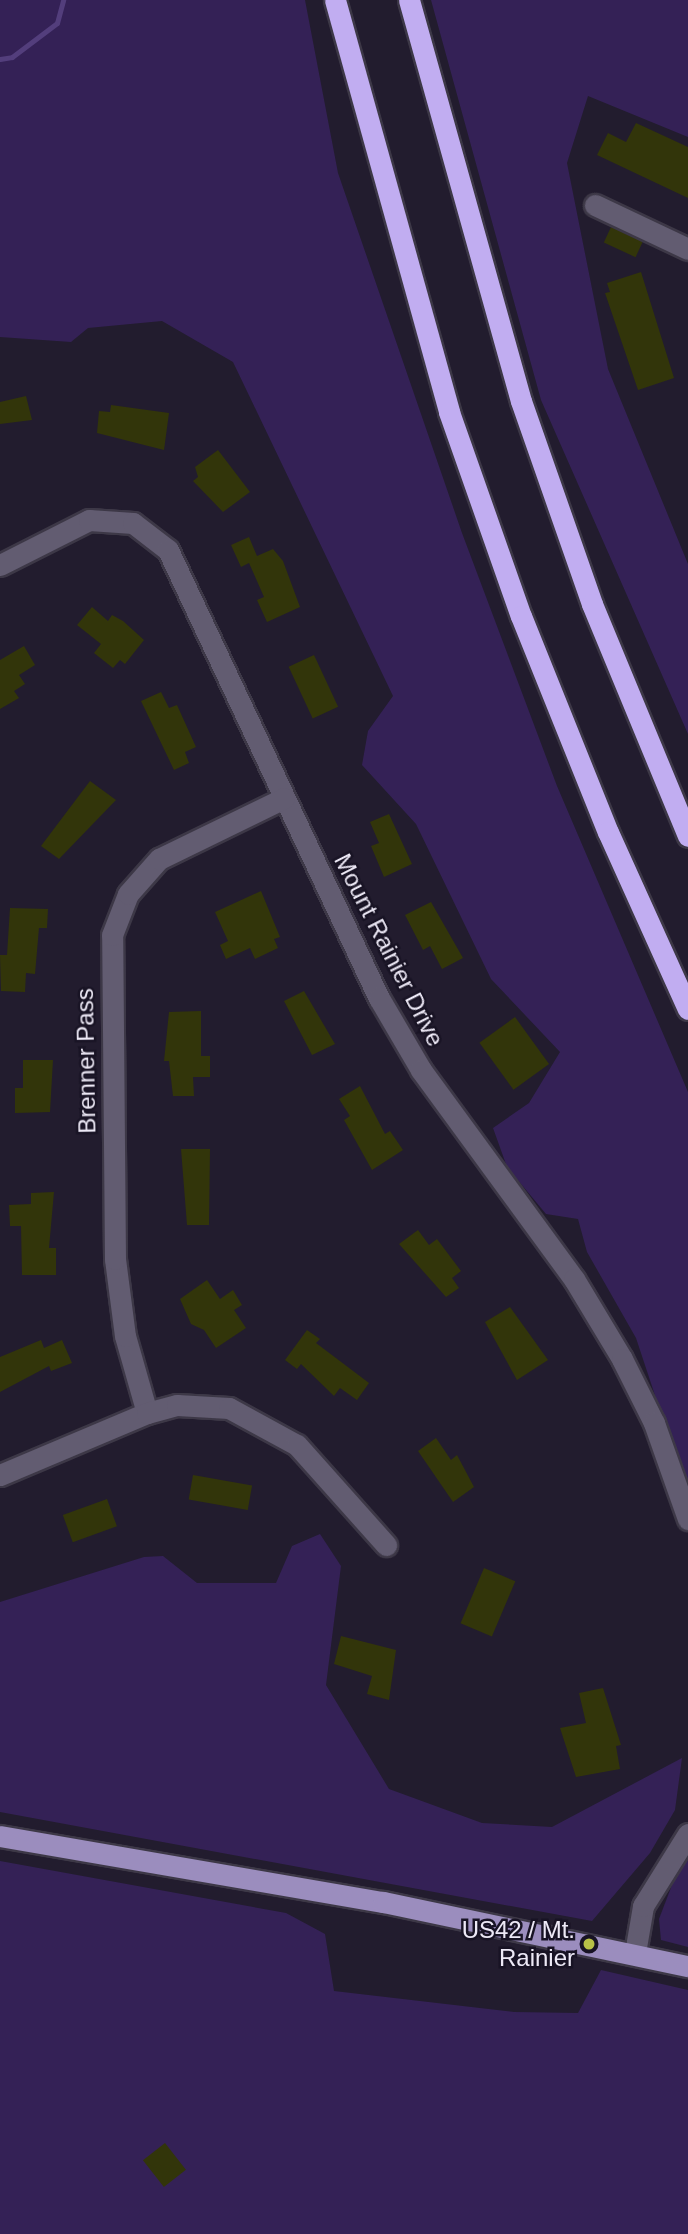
<!DOCTYPE html>
<style>
body{margin:0}
#map{position:relative;width:688px;height:2234px;overflow:hidden;background:#221c2e;font-family:Arial,sans-serif}
div>[style]{position:absolute}
[style*='--x']{left:calc(var(--x)*1px);top:calc(var(--y)*1px);width:calc(var(--w)*1px);rotate:calc(var(--a)*1deg)}
.green>*{inset:0;background:#342156}
.stream>*{height:5px;margin:-2.5px;padding:0 2.5px;transform-origin:2.5px;border-radius:2.5px;background:#533e7c}
.building>*{inset:0;background:#32350a;transform-origin:0 0}
.roads{filter:drop-shadow(2px 0 #3d3847) drop-shadow(-2px 0 #3d3847) drop-shadow(0 2px #3d3847) drop-shadow(0 -2px #3d3847)}
.minor>*{height:21px;margin:-10.5px;padding:0 10.5px;transform-origin:10.5px;border-radius:10.5px;background:#625c71}
.major>*{height:21px;margin:-10.5px;padding:0 10.5px;transform-origin:10.5px;border-radius:10.5px;background:#9b8dbe}
.highway>*{height:21px;margin:-10.5px;padding:0 10.5px;transform-origin:10.5px;border-radius:10.5px;background:#c1adf1}
.dots>*{width:19px;height:19px;translate:-50% -50%;box-sizing:border-box;border:4px solid #181324;border-radius:50%}
span{translate:-50% -50%;white-space:nowrap;text-align:center;line-height:1.15;-webkit-text-stroke:5px #181324;paint-order:stroke}
.street-label{font-size:24px;color:#ede9f6}
.poi-label{font-size:24px;color:#ede9f6}
.right{translate:-100% -50%;text-align:right}
</style>
<div id="map">
<div class="green">
<div style="clip-path:polygon(0 0,305px 0,338px 173px,462px 533px,557px 786px,688px 1092px,688px 1495px,636px 1338px,587px 1252px,578px 1219px,546px 1214px,507px 1167px,493px 1128px,529px 1103px,560px 1052px,491px 979px,416px 824px,362px 765px,368px 731px,393px 696px,233px 362px,162px 321px,88px 328px,71px 342px,0 337px)"></div>
<div style="clip-path:polygon(431px 0,688px 0,688px 137px,588px 96px,567px 163px,608px 369px,688px 564px,688px 734px,541px 400px)"></div>
<div style="clip-path:polygon(320px 1534px,341px 1566px,326px 1685px,389px 1789px,482px 1823px,552px 1827px,682px 1758px,675px 1810px,650px 1853px,592px 1921px,0 1812px,0 1602px,144px 1557px,163px 1556px,197px 1583px,276px 1583px,292px 1546px)"></div>
<div style="clip-path:polygon(688px 1859px,688px 1947px,661px 1940px,659px 1919px,675px 1877px)"></div>
<div style="clip-path:polygon(0 1861px,286px 1913px,325px 1934px,334px 1991px,514px 2012px,578px 2013px,601px 1970px,688px 1990px,688px 2234px,0 2234px)"></div>
</div>
<div class="stream">
<div style="--x:0;--y:59;--w:12;--a:-9"></div>
<div style="--x:12;--y:57;--w:56;--a:-37.1"></div>
<div style="--x:57;--y:23;--w:24;--a:-75"></div>
</div>
<div class="building">
<div style="clip-path:polygon(636px 123px,688px 147px,688px 198px,597px 155px,608px 133px,626px 142px)"></div>
<div style="left:611px;top:227px;width:35px;height:17px;rotate:25deg"></div>
<div style="clip-path:polygon(641px 272px,674px 378px,638px 390px,605px 293px,610px 292px,607px 283px)"></div>
<div style="clip-path:polygon(26px 396px,32px 420px,0 424px,0 402px)"></div>
<div style="clip-path:polygon(111px 405px,169px 413px,164px 450px,97px 433px,99px 411px,110px 412px)"></div>
<div style="clip-path:polygon(218px 450px,250px 492px,223px 512px,193px 481px,198px 477px,195px 467px)"></div>
<div style="clip-path:polygon(249px 537px,257px 556px,273px 549px,283px 561px,300px 607px,267px 622px,257px 600px,264px 597px,249px 563px,241px 567px,231px 545px)"></div>
<div style="clip-path:polygon(92px 607px,108px 621px,112px 615px,123px 621px,144px 640px,125px 664px,120px 660px,113px 668px,94px 653px,101px 644px,77px 625px)"></div>
<div style="clip-path:polygon(24px 646px,35px 665px,19px 675px,25px 684px,14px 691px,19px 698px,0 709px,0 660px)"></div>
<div style="left:314px;top:655px;width:57px;height:28px;rotate:65deg"></div>
<div style="clip-path:polygon(161px 692px,169px 708px,177px 705px,196px 747px,185px 752px,189px 763px,174px 770px,141px 701px)"></div>
<div style="clip-path:polygon(90px 781px,116px 800px,59px 859px,41px 846px)"></div>
<div style="clip-path:polygon(389px 814px,412px 864px,384px 877px,371px 846px,379px 843px,370px 822px)"></div>
<div style="clip-path:polygon(261px 891px,280px 937px,274px 939px,278px 948px,255px 959px,250px 948px,226px 959px,220px 945px,228px 941px,215px 912px)"></div>
<div style="clip-path:polygon(431px 902px,463px 958px,442px 969px,430px 946px,423px 950px,405px 915px)"></div>
<div style="clip-path:polygon(10px 908px,48px 909px,47px 928px,39px 928px,35px 974px,26px 973px,25px 992px,1px 991px,0 955px,7px 955px)"></div>
<div style="clip-path:polygon(304px 991px,335px 1044px,312px 1055px,284px 1001px)"></div>
<div style="clip-path:polygon(201px 1011px,201px 1056px,210px 1056px,210px 1077px,193px 1077px,194px 1096px,173px 1096px,169px 1061px,164px 1061px,169px 1012px)"></div>
<div style="left:515px;top:1017px;width:58px;height:44px;rotate:54deg"></div>
<div style="clip-path:polygon(23px 1060px,53px 1060px,50px 1112px,15px 1113px,15px 1088px,23px 1088px)"></div>
<div style="clip-path:polygon(360px 1086px,385px 1134px,390px 1131px,403px 1150px,372px 1170px,344px 1120px,350px 1116px,339px 1099px)"></div>
<div style="clip-path:polygon(181px 1149px,210px 1149px,209px 1225px,187px 1225px)"></div>
<div style="clip-path:polygon(54px 1192px,49px 1248px,56px 1248px,56px 1275px,22px 1275px,21px 1226px,10px 1226px,9px 1205px,31px 1204px,31px 1193px)"></div>
<div style="clip-path:polygon(418px 1230px,429px 1245px,437px 1239px,461px 1271px,452px 1278px,459px 1288px,446px 1297px,399px 1244px)"></div>
<div style="clip-path:polygon(207px 1280px,220px 1299px,233px 1290px,242px 1305px,234px 1310px,246px 1328px,216px 1348px,204px 1330px,191px 1324px,180px 1299px)"></div>
<div style="clip-path:polygon(510px 1307px,548px 1360px,517px 1380px,485px 1322px)"></div>
<div style="clip-path:polygon(307px 1330px,320px 1339px,316px 1343px,369px 1383px,357px 1400px,340px 1388px,334px 1396px,301px 1364px,297px 1369px,285px 1360px)"></div>
<div style="clip-path:polygon(41px 1340px,44px 1348px,62px 1340px,72px 1363px,51px 1371px,49px 1366px,0 1392px,0 1357px)"></div>
<div style="clip-path:polygon(436px 1438px,451px 1460px,457px 1455px,474px 1487px,453px 1502px,418px 1451px)"></div>
<div style="left:193px;top:1475px;width:60px;height:25px;rotate:10deg"></div>
<div style="left:107px;top:1499px;width:29px;height:47px;rotate:70deg"></div>
<div style="left:484px;top:1568px;width:34px;height:60px;rotate:23deg"></div>
<div style="clip-path:polygon(341px 1636px,396px 1650px,389px 1700px,367px 1694px,372px 1676px,334px 1664px)"></div>
<div style="clip-path:polygon(603px 1688px,621px 1745px,616px 1746px,620px 1769px,576px 1777px,560px 1728px,586px 1723px,579px 1693px)"></div>
<div style="left:165px;top:2143px;width:34px;height:28px;rotate:52deg"></div>
</div>
<div class="roads">
<div class="minor">
<div style="--x:595;--y:205;--w:103;--a:25.3"></div>
<div style="--x:0;--y:565;--w:100;--a:-26.8"></div>
<div style="--x:89;--y:520;--w:44;--a:3.9"></div>
<div style="--x:133;--y:523;--w:44;--a:37.6"></div>
<div style="--x:168;--y:550;--w:495;--a:64.8"></div>
<div style="--x:379;--y:998;--w:83;--a:59.7"></div>
<div style="--x:421;--y:1070;--w:259;--a:53.8"></div>
<div style="--x:574;--y:1279;--w:93;--a:59"></div>
<div style="--x:622;--y:1359;--w:72;--a:63.4"></div>
<div style="--x:654;--y:1423;--w:102;--a:70.5"></div>
<div style="--x:147;--y:1413;--w:80;--a:-105.9"></div>
<div style="--x:125;--y:1336;--w:78;--a:-97.4"></div>
<div style="--x:115;--y:1259;--w:324;--a:-90.5"></div>
<div style="--x:112;--y:935;--w:44;--a:-68.7"></div>
<div style="--x:128;--y:894;--w:47;--a:-48.5"></div>
<div style="--x:159;--y:859;--w:139;--a:-26"></div>
<div style="--x:0;--y:1475;--w:160;--a:-22.9"></div>
<div style="--x:147;--y:1413;--w:31;--a:-15"></div>
<div style="--x:177;--y:1405;--w:52;--a:3.3"></div>
<div style="--x:229;--y:1408;--w:77;--a:28.6"></div>
<div style="--x:297;--y:1445;--w:134;--a:48.3"></div>
<div style="--x:635;--y:1953;--w:48;--a:-80.3"></div>
<div style="--x:643;--y:1906;--w:85;--a:-58"></div>
</div>
<div class="major">
<div style="--x:0;--y:1836;--w:389;--a:9.8"></div>
<div style="--x:383;--y:1902;--w:312;--a:11.9"></div>
</div>
<div class="highway">
<div style="--x:335;--y:0;--w:427;--a:74.5"></div>
<div style="--x:449;--y:412;--w:216;--a:70.6"></div>
<div style="--x:521;--y:616;--w:233;--a:68.1"></div>
<div style="--x:608;--y:832;--w:194;--a:65.7"></div>
<div style="--x:409;--y:0;--w:416;--a:74.4"></div>
<div style="--x:521;--y:401;--w:215;--a:70.7"></div>
<div style="--x:592;--y:604;--w:251;--a:67.5"></div>
</div>
</div>
<div class="dots">
<div style="left:589px;top:1944px;background:#b8c147"></div>
</div>
<div class="street-label">
<span style="left:389px;top:950px;rotate:63deg">Mount Rainier Drive</span>
<span style="left:86px;top:1061px;rotate:-91deg">Brenner Pass</span>
</div>
<div class="poi-label">
<span class="right" style="left:575px;top:1944px">US42 / Mt.<br>Rainier</span>
</div>
</div>
